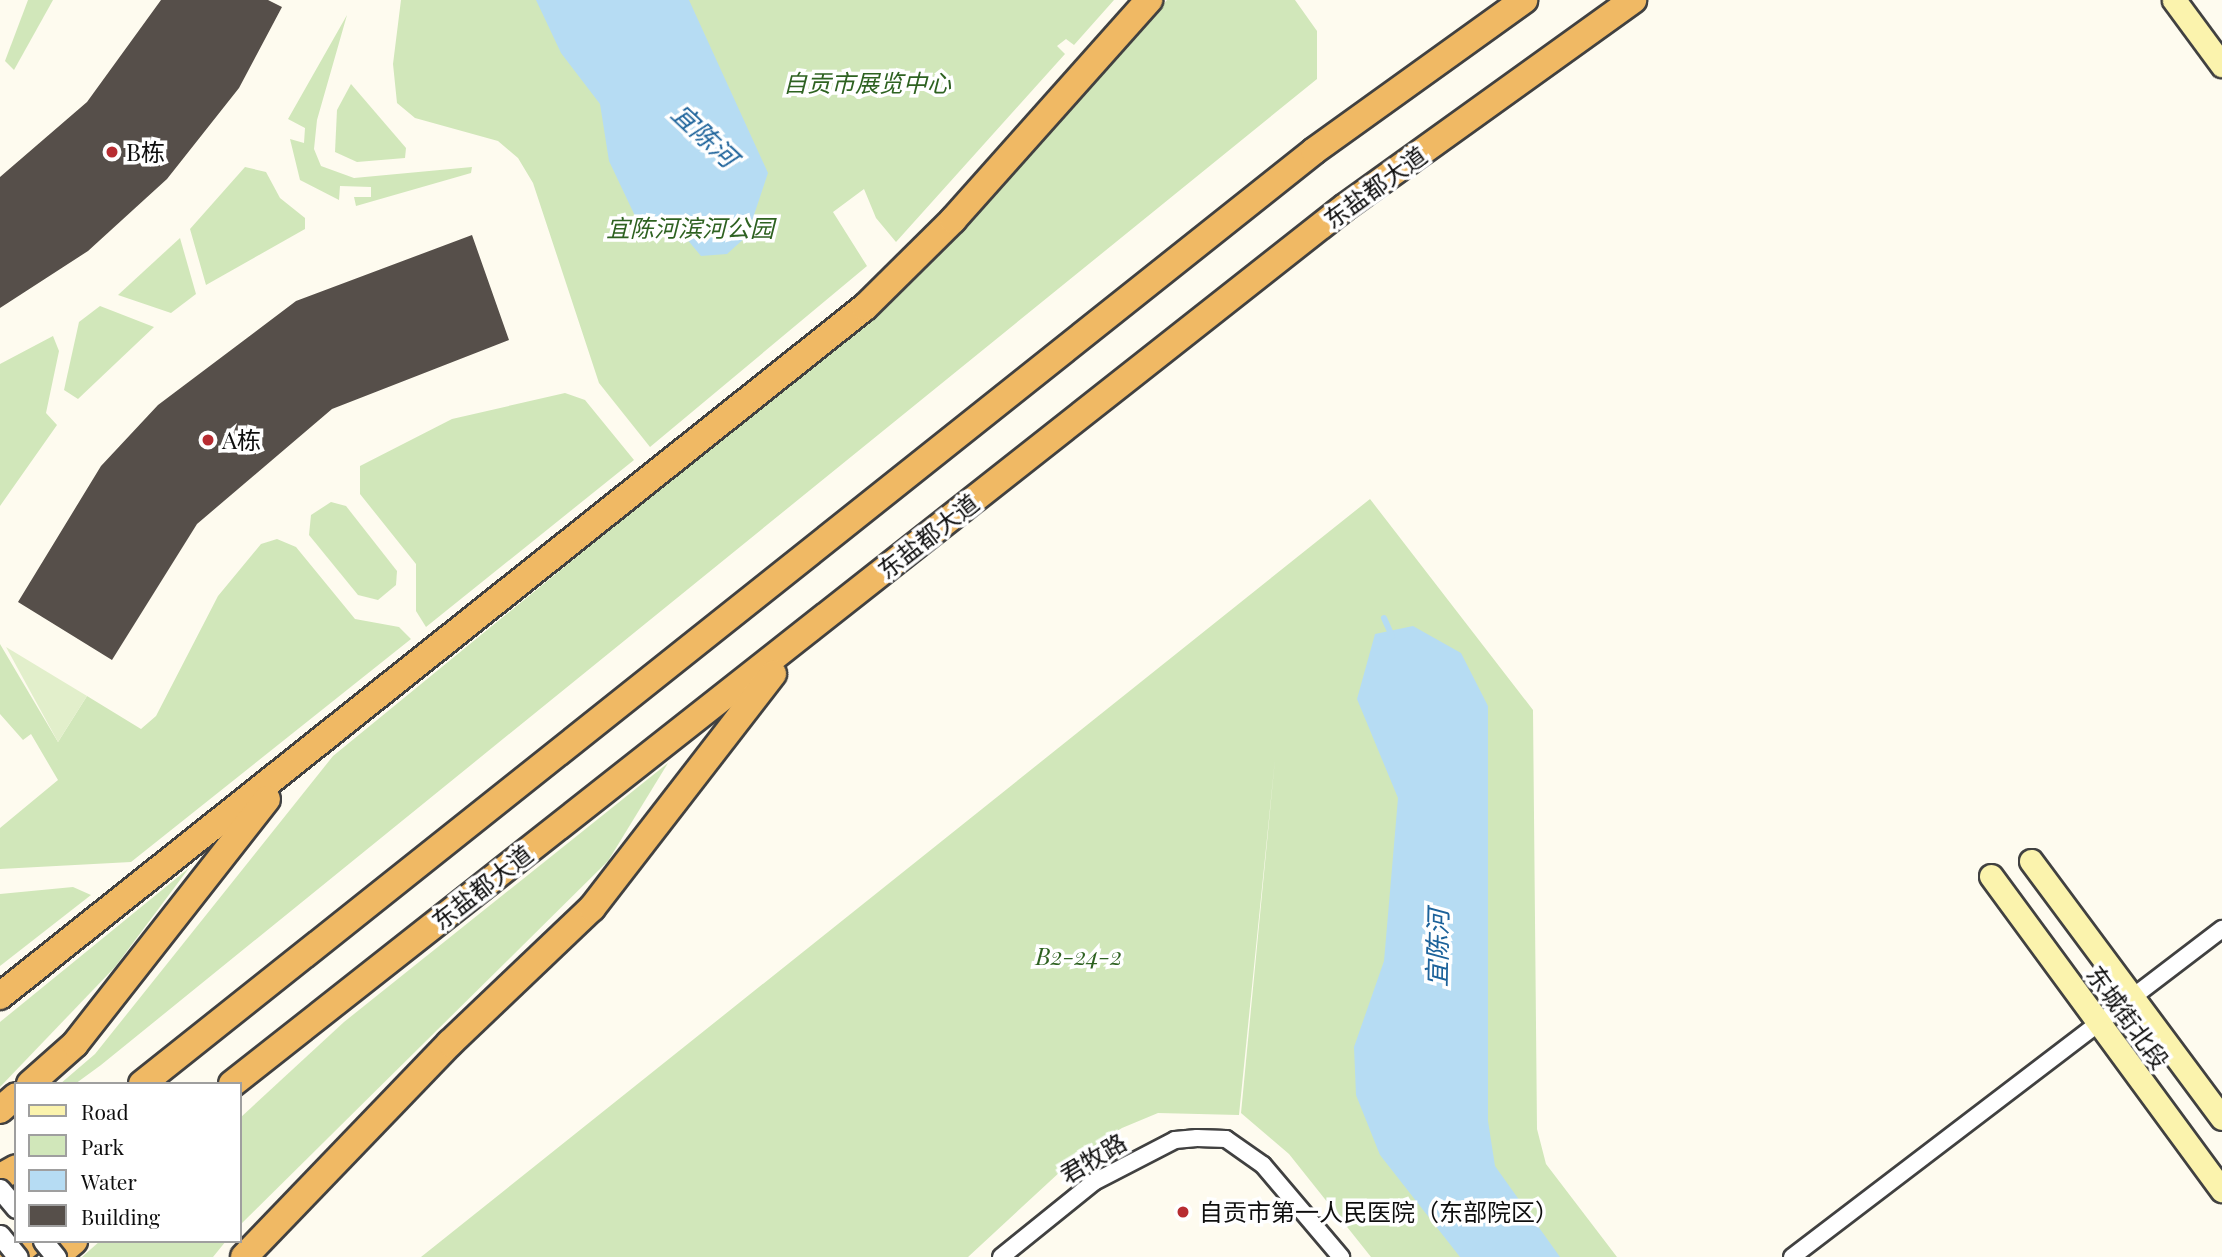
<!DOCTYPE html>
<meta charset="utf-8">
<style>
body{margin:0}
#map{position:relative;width:2222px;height:1257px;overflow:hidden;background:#fefbef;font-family:"Playfair Display","Noto Sans SC",serif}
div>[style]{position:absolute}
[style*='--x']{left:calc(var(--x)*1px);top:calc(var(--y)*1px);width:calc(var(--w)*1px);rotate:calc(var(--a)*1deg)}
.green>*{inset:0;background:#d1e7ba}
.pitch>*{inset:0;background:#e2efcb}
.water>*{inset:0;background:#b6dcf3}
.stream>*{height:6px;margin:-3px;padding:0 3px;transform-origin:3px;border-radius:3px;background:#b6dcf3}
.building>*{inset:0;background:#564f4a}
.roads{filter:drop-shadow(2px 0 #414141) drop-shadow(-2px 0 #414141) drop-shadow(0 2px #414141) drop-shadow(0 -2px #414141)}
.minor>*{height:16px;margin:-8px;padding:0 8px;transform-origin:8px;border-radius:8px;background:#fff}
.secondary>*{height:23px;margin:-11.5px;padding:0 11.5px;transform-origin:11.5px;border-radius:11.5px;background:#fbf3ad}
.trunk>*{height:26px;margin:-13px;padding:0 13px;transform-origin:13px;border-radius:13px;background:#f0b964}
.bridges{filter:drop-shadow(2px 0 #414141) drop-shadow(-2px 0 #414141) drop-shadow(0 2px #414141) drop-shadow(0 -2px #414141)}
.tertiary-bridge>*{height:19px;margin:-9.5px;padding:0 9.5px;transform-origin:9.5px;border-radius:9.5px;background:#fff}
.dots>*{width:19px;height:19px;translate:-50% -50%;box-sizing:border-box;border:4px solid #fff;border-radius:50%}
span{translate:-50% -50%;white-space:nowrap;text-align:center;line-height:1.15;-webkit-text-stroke:7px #fff;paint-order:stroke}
.park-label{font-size:24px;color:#2e6221;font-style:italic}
.poi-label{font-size:24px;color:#0e0e0e}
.left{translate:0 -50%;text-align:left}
.street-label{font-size:24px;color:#0e0e0e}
.water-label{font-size:26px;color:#1c629a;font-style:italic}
.legend{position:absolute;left:14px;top:1082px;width:228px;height:161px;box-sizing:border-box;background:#fff;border:2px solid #9f9f9f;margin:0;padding:9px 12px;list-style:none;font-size:21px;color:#0e0e0e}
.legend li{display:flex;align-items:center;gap:14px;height:35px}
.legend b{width:35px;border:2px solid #9f9f9f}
</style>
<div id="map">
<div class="green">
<div style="clip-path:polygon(28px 0,53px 0,14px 70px,5px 61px)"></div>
<div style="clip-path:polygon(401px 0,1114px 0,1074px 45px,1066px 39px,1057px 46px,1065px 54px,896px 242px,876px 218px,864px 189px,833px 212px,867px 266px,650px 447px,599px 383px,533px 183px,518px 158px,498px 141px,415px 118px,397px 103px,393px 64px)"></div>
<div style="clip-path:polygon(1167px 0,1295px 0,1317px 31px,1317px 79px,101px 1065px,75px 1084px,60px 1084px,95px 1054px,333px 756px,897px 295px)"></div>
<div style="clip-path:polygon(347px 15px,317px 120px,314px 149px,321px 166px,354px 178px,472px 167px,471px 173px,356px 206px,354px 197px,371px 197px,371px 187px,340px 186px,339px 200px,300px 180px,290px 139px,304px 143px,305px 128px,288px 119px)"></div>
<div style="clip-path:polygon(351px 84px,406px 148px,405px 158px,357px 162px,335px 152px,337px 110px)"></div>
<div style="clip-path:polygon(245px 167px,266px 172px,280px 198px,305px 218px,305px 229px,206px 285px,190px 229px)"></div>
<div style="clip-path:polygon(180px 238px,196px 294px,171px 313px,118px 295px)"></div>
<div style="clip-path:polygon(100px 306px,154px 327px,78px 399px,64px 390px,79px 322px)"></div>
<div style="clip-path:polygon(53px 336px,59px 351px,46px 413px,57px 425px,0 506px,0 364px)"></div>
<div style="clip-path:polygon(565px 393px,585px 400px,634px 460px,426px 627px,416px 611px,416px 564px,360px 494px,360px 466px,452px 419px)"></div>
<div style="clip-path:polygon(1370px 499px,1533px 710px,1537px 1129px,1546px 1164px,1617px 1257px,1371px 1257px,1289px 1154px,1241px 1113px,1275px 759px,1239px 1115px,1158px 1113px,1122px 1128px,1074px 1159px,968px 1257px,421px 1257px)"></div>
<div style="clip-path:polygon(331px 502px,346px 506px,397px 571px,396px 585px,378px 600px,358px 595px,309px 535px,311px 515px)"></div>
<div style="clip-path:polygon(277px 539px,296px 547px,355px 619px,399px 627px,411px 639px,131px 862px,0 869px,0 828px,58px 780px,31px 734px,23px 740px,0 714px,0 644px,58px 742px,87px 696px,141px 729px,156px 716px,218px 596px,261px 544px)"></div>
<div style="clip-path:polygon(668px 763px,608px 861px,240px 1225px,240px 1118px,344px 1022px)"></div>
<div style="clip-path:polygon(189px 868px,115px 967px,0 1087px,0 1022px)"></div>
<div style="clip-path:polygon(73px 887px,91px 895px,0 966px,0 894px)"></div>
<div style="clip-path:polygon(100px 1241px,226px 1241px,213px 1257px,82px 1257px)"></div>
</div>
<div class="pitch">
<div style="clip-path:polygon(6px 647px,87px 696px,58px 742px)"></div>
</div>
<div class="water">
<div style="clip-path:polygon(536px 0,689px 0,768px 173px,747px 236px,727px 254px,701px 256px,681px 232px,636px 218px,609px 161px,600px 104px,561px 53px)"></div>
<div style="clip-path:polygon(1413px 626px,1461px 653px,1488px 706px,1488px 1121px,1495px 1166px,1560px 1257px,1460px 1257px,1380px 1155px,1356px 1095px,1354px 1047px,1384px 961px,1398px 798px,1357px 699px,1375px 634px)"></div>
</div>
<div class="stream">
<div style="--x:1384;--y:618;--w:20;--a:66"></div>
</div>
<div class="building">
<div style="clip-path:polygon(161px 0,268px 0,282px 7px,239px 88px,167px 179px,88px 251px,0 308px,0 177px,87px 102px)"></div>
<div style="clip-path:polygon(472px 235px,509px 340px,332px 409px,197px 524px,112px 660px,18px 602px,101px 466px,158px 405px,296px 301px)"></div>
</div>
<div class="roads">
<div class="minor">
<div style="--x:1001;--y:1257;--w:119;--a:-38.9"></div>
<div style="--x:1094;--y:1182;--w:91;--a:-27.4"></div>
<div style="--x:1175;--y:1140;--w:22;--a:-5"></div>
<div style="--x:1197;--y:1138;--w:29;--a:2"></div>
<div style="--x:1226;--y:1139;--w:45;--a:35.1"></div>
<div style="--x:1263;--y:1165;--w:121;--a:49.7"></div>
<div style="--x:1792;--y:1257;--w:541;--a:-37.34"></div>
</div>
<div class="secondary">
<div style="--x:2174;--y:0;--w:81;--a:53.6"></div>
<div style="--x:2031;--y:861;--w:320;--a:53.4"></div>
<div style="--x:1991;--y:876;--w:390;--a:53.7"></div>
</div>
<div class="trunk">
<div style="--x:0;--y:996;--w:1106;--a:-38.54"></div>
<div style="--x:865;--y:307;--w:124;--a:-44.7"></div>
<div style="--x:953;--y:220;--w:295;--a:-48.3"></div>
<div style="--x:30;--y:1084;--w:60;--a:-41.6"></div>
<div style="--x:75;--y:1044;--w:311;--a:-51.9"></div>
<div style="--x:142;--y:1084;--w:1498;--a:-38.52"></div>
<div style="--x:1314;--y:151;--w:259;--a:-35.7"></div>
<div style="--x:232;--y:1084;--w:1417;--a:-38.24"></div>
<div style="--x:1345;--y:207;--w:355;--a:-35.7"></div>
<div style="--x:0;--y:1110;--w:21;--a:-41"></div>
<div style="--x:0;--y:1177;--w:18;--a:-29"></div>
<div style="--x:12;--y:1257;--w:26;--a:-39"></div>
<div style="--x:55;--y:1257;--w:25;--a:-40"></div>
<div style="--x:244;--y:1257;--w:297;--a:-46.1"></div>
<div style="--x:450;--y:1043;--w:196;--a:-43.6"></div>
<div style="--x:592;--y:908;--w:296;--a:-52.3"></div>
</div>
</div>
<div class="bridges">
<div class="tertiary-bridge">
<div style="--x:0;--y:1189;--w:25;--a:50"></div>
<div style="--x:0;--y:1235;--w:28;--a:51"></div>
<div style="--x:43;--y:1241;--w:21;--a:51"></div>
</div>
</div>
<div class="dots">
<div style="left:112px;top:152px;background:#b72c31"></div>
<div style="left:208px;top:440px;background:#b72c31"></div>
<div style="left:1183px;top:1212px;background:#b72c31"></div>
</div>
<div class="park-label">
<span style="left:867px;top:83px">自贡市展览中心</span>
<span style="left:690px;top:228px">宜陈河滨河公园</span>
<span style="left:1079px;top:956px">B2-24-2</span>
</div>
<div class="poi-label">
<span class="left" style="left:126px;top:152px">B栋</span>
<span class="left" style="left:222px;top:440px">A栋</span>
<span class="left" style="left:1199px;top:1212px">自贡市第一人民医院（东部院区）</span>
</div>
<div class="street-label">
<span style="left:1375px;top:187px;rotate:-36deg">东盐都大道</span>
<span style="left:928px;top:536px;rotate:-38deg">东盐都大道</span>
<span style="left:482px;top:887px;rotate:-38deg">东盐都大道</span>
<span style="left:2128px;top:1017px;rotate:54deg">东城街北段</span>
<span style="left:1093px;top:1158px;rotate:-31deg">君牧路</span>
</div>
<div class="water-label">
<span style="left:705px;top:135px;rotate:43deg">宜陈河</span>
<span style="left:1437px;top:948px;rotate:-89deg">宜陈河</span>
</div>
<ul class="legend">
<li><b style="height:9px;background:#fbf3ad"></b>Road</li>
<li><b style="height:19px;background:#d1e7ba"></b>Park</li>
<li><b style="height:19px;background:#b6dcf3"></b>Water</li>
<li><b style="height:19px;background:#564f4a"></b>Building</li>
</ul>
</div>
